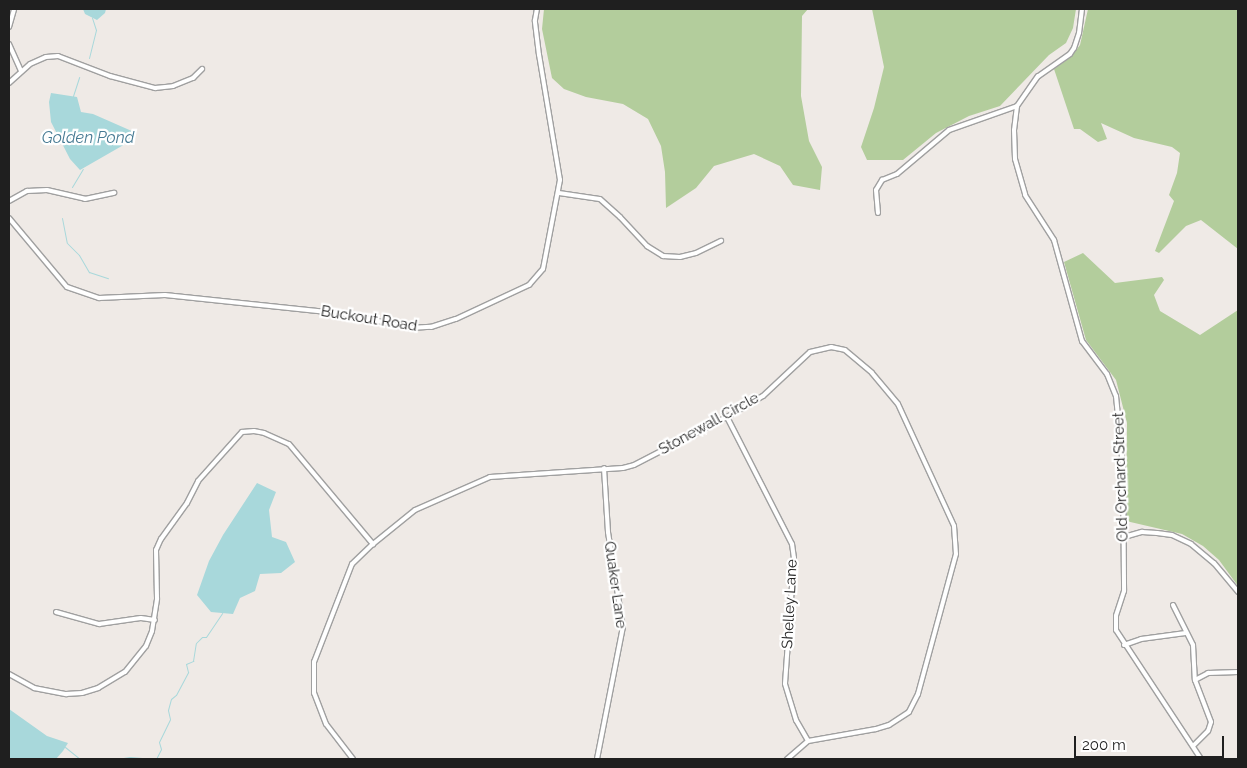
<!DOCTYPE html>
<style>
body{margin:0}
#map{position:relative;width:1247px;height:768px;overflow:hidden;background:#efeae6;font-family:Raleway,sans-serif}
div>[style]{position:absolute}
[style*='--x']{left:calc(var(--x)*1px);top:calc(var(--y)*1px);width:calc(var(--w)*1px);rotate:calc(var(--a)*1deg)}
.forest>*{inset:0;background:#b3cd9c}
.water>*{inset:0;background:#a8d8db}
.stream>*{height:1px;margin:-0.5px;padding:0 0.5px;transform-origin:0.5px;border-radius:0.5px;background:#a8d8db}
.roads{filter:drop-shadow(1px 0 #a0a0a0) drop-shadow(-1px 0 #a0a0a0) drop-shadow(0 1px #a0a0a0) drop-shadow(0 -1px #a0a0a0)}
.minor>*{height:4px;margin:-2px;padding:0 2px;transform-origin:2px;border-radius:2px;background:#fff}
span{translate:-50% -50%;white-space:nowrap;text-align:center;line-height:1.15;-webkit-text-stroke:4.5px #fff;paint-order:stroke}
.street-label{font-size:15px;color:#1f1f1f}
.water-label{font-size:16px;color:#467a93;font-style:italic}
.frame{position:absolute;inset:0;border:10px solid #1f1f1f;pointer-events:none}
.scale{position:absolute;left:1074px;top:736px;width:150px;height:22px;box-sizing:border-box;border:2px solid #1f1f1f;border-top:0;padding-left:6px;font-size:15px;line-height:18px;white-space:nowrap;color:#1f1f1f;-webkit-text-stroke:4px #fff;paint-order:stroke}
</style>
<div id="map">
<div class="forest">
<div style="clip-path:polygon(544px 9px,808px 9px,802px 16px,801px 96px,809px 141px,822px 167px,820px 190px,793px 185px,780px 166px,754px 154px,714px 166px,696px 188px,666px 208px,665px 172px,661px 146px,648px 119px,623px 104px,586px 97px,564px 89px,552px 78px,542px 29px)"></div>
<div style="clip-path:polygon(872px 9px,1076px 9px,1073px 28px,1066px 43px,1049px 55px,1000px 106px,969px 116px,936px 133px,903px 160px,867px 160px,861px 147px,874px 108px,884px 67px)"></div>
<div style="clip-path:polygon(1088px 9px,1238px 9px,1238px 249px,1201px 220px,1186px 226px,1159px 253px,1155px 251px,1174px 201px,1169px 195px,1177px 173px,1180px 153px,1172px 147px,1134px 138px,1101px 123px,1107px 139px,1098px 142px,1080px 129px,1074px 129px,1054px 69px,1071px 57px,1080px 45px)"></div>
<div style="clip-path:polygon(1083px 253px,1115px 283px,1162px 277px,1164px 280px,1154px 295px,1160px 311px,1200px 335px,1238px 310px,1238px 586px,1219px 560px,1203px 546px,1182px 534px,1126px 521px,1127px 423px,1116px 380px,1086px 340px,1064px 262px)"></div>
</div>
<div class="water">
<div style="clip-path:polygon(83px 9px,106px 9px,105px 13px,97px 20px,85px 14px)"></div>
<div style="clip-path:polygon(51px 93px,77px 97px,81px 112px,93px 114px,134px 132px,127px 143px,80px 170px,70px 159px,51px 122px,49px 102px)"></div>
<div style="clip-path:polygon(257px 483px,276px 492px,269px 510px,272px 537px,286px 542px,295px 562px,281px 573px,260px 574px,255px 591px,240px 598px,233px 614px,211px 612px,197px 595px,209px 561px,223px 535px)"></div>
<div style="clip-path:polygon(9px 709px,47px 736px,68px 743px,63px 751px,56px 759px,9px 759px)"></div>
</div>
<div class="stream">
<div style="--x:89;--y:58;--w:29;--a:-76"></div>
<div style="--x:96;--y:30;--w:13;--a:-108"></div>
<div style="--x:73;--y:96;--w:20;--a:-72"></div>
<div style="--x:72;--y:187;--w:21;--a:-59"></div>
<div style="--x:62;--y:218;--w:25;--a:79"></div>
<div style="--x:67;--y:243;--w:17;--a:45"></div>
<div style="--x:79;--y:255;--w:20;--a:60"></div>
<div style="--x:89;--y:272;--w:20;--a:18"></div>
<div style="--x:65;--y:747;--w:19;--a:39"></div>
<div style="--x:117;--y:759;--w:13;--a:-9"></div>
<div style="--x:130;--y:757;--w:24;--a:5"></div>
<div style="--x:156;--y:759;--w:11;--a:-63"></div>
<div style="--x:161;--y:749;--w:7;--a:-106"></div>
<div style="--x:159;--y:742;--w:25;--a:-64"></div>
<div style="--x:170;--y:719;--w:9;--a:-103"></div>
<div style="--x:168;--y:710;--w:11;--a:-75"></div>
<div style="--x:171;--y:699;--w:6;--a:-39"></div>
<div style="--x:176;--y:695;--w:26;--a:-62"></div>
<div style="--x:188;--y:672;--w:8;--a:-104"></div>
<div style="--x:186;--y:664;--w:8;--a:-23"></div>
<div style="--x:193;--y:661;--w:18;--a:-81"></div>
<div style="--x:196;--y:643;--w:8;--a:-45"></div>
<div style="--x:202;--y:637;--w:4;--a:0"></div>
<div style="--x:206;--y:637;--w:29;--a:-56"></div>
</div>
<div class="roads">
<div class="minor">
<div style="--x:1082;--y:9;--w:24;--a:97"></div>
<div style="--x:1079;--y:33;--w:16;--a:108"></div>
<div style="--x:1074;--y:48;--w:7;--a:124"></div>
<div style="--x:1070;--y:54;--w:39;--a:145"></div>
<div style="--x:1038;--y:76;--w:37;--a:125"></div>
<div style="--x:1017;--y:106;--w:24;--a:97"></div>
<div style="--x:1014;--y:130;--w:29;--a:88"></div>
<div style="--x:1015;--y:159;--w:37;--a:74"></div>
<div style="--x:1025;--y:195;--w:54;--a:57.2"></div>
<div style="--x:1054;--y:240;--w:105;--a:74.5"></div>
<div style="--x:1082;--y:341;--w:41;--a:52.9"></div>
<div style="--x:1107;--y:374;--w:24;--a:68"></div>
<div style="--x:1116;--y:396;--w:71;--a:84.4"></div>
<div style="--x:1123;--y:467;--w:124;--a:89.5"></div>
<div style="--x:1124;--y:591;--w:26;--a:108"></div>
<div style="--x:1116;--y:616;--w:14;--a:90"></div>
<div style="--x:1116;--y:630;--w:154;--a:56.6"></div>
<div style="--x:9;--y:27;--w:19;--a:-74"></div>
<div style="--x:9;--y:44;--w:30;--a:66"></div>
<div style="--x:9;--y:83;--w:28;--a:-42"></div>
<div style="--x:30;--y:64;--w:17;--a:-24"></div>
<div style="--x:46;--y:57;--w:12;--a:-5"></div>
<div style="--x:58;--y:56;--w:56;--a:21"></div>
<div style="--x:110;--y:76;--w:47;--a:14.9"></div>
<div style="--x:155;--y:88;--w:18;--a:-6"></div>
<div style="--x:173;--y:86;--w:22;--a:-22"></div>
<div style="--x:193;--y:78;--w:13;--a:-45"></div>
<div style="--x:559;--y:193;--w:41;--a:8.3"></div>
<div style="--x:600;--y:199;--w:27;--a:42"></div>
<div style="--x:620;--y:217;--w:40;--a:47"></div>
<div style="--x:647;--y:246;--w:19;--a:32"></div>
<div style="--x:663;--y:256;--w:17;--a:3"></div>
<div style="--x:680;--y:257;--w:16;--a:-14"></div>
<div style="--x:696;--y:253;--w:28;--a:-26"></div>
<div style="--x:9;--y:201;--w:21;--a:-29"></div>
<div style="--x:27;--y:191;--w:20;--a:-3"></div>
<div style="--x:47;--y:190;--w:39;--a:13"></div>
<div style="--x:85;--y:199;--w:30;--a:-12"></div>
<div style="--x:878;--y:213;--w:23;--a:-95"></div>
<div style="--x:876;--y:190;--w:12;--a:-59"></div>
<div style="--x:882;--y:180;--w:16;--a:-22"></div>
<div style="--x:897;--y:174;--w:68;--a:-40.2"></div>
<div style="--x:949;--y:130;--w:72;--a:-19.4"></div>
<div style="--x:9;--y:218;--w:90;--a:50"></div>
<div style="--x:67;--y:287;--w:34;--a:19"></div>
<div style="--x:99;--y:298;--w:66;--a:-2.6"></div>
<div style="--x:165;--y:295;--w:182;--a:6"></div>
<div style="--x:346;--y:314;--w:65;--a:12.5"></div>
<div style="--x:409;--y:328;--w:22;--a:-3"></div>
<div style="--x:431;--y:327;--w:26;--a:-18"></div>
<div style="--x:456;--y:319;--w:81;--a:-25"></div>
<div style="--x:529;--y:285;--w:21;--a:-49"></div>
<div style="--x:543;--y:269;--w:91;--a:-79.2"></div>
<div style="--x:560;--y:180;--w:127;--a:-99.5"></div>
<div style="--x:539;--y:55;--w:35;--a:-97"></div>
<div style="--x:535;--y:20;--w:11;--a:-80"></div>
<div style="--x:727;--y:417;--w:143;--a:62.9"></div>
<div style="--x:792;--y:544;--w:14;--a:82"></div>
<div style="--x:794;--y:558;--w:126;--a:94.1"></div>
<div style="--x:785;--y:684;--w:38;--a:73"></div>
<div style="--x:796;--y:720;--w:24;--a:60"></div>
<div style="--x:1124;--y:537;--w:19;--a:-16"></div>
<div style="--x:1142;--y:532;--w:15;--a:4"></div>
<div style="--x:1157;--y:533;--w:15;--a:8"></div>
<div style="--x:1172;--y:535;--w:21;--a:25"></div>
<div style="--x:1191;--y:544;--w:30;--a:40"></div>
<div style="--x:1214;--y:563;--w:38;--a:50"></div>
<div style="--x:1173;--y:605;--w:45;--a:63.4"></div>
<div style="--x:1193;--y:645;--w:35;--a:87"></div>
<div style="--x:1195;--y:680;--w:45;--a:69.1"></div>
<div style="--x:1211;--y:722;--w:9;--a:108"></div>
<div style="--x:1208;--y:731;--w:21;--a:135"></div>
<div style="--x:56;--y:612;--w:45;--a:15.6"></div>
<div style="--x:99;--y:624;--w:42;--a:-8.1"></div>
<div style="--x:141;--y:618;--w:14;--a:8"></div>
<div style="--x:1124;--y:645;--w:18;--a:-19"></div>
<div style="--x:1141;--y:639;--w:45;--a:-7.6"></div>
<div style="--x:9;--y:674;--w:29;--a:29"></div>
<div style="--x:34;--y:688;--w:33;--a:11"></div>
<div style="--x:66;--y:694;--w:16;--a:-4"></div>
<div style="--x:82;--y:693;--w:17;--a:-17"></div>
<div style="--x:98;--y:688;--w:31;--a:-31"></div>
<div style="--x:125;--y:672;--w:33;--a:-51"></div>
<div style="--x:146;--y:646;--w:16;--a:-68"></div>
<div style="--x:152;--y:631;--w:33;--a:-81"></div>
<div style="--x:157;--y:598;--w:48;--a:-91.2"></div>
<div style="--x:156;--y:550;--w:12;--a:-66"></div>
<div style="--x:161;--y:539;--w:44;--a:-54.2"></div>
<div style="--x:187;--y:503;--w:25;--a:-63"></div>
<div style="--x:198;--y:481;--w:66;--a:-48.1"></div>
<div style="--x:242;--y:432;--w:12;--a:-5"></div>
<div style="--x:254;--y:431;--w:10;--a:11"></div>
<div style="--x:264;--y:433;--w:27;--a:24"></div>
<div style="--x:289;--y:444;--w:131;--a:50"></div>
<div style="--x:1195;--y:680;--w:15;--a:-28"></div>
<div style="--x:1208;--y:673;--w:30;--a:-2"></div>
<div style="--x:353;--y:759;--w:44;--a:-127.6"></div>
<div style="--x:326;--y:724;--w:33;--a:-111"></div>
<div style="--x:314;--y:693;--w:31;--a:-90"></div>
<div style="--x:314;--y:662;--w:105;--a:-68.8"></div>
<div style="--x:352;--y:564;--w:29;--a:-44"></div>
<div style="--x:373;--y:544;--w:54;--a:-39"></div>
<div style="--x:415;--y:510;--w:82;--a:-23.7"></div>
<div style="--x:490;--y:477;--w:133;--a:-3.9"></div>
<div style="--x:623;--y:468;--w:11;--a:-15"></div>
<div style="--x:634;--y:465;--w:105;--a:-27.3"></div>
<div style="--x:727;--y:417;--w:42;--a:-30.3"></div>
<div style="--x:763;--y:396;--w:64;--a:-43.1"></div>
<div style="--x:810;--y:352;--w:22;--a:-13"></div>
<div style="--x:831;--y:347;--w:14;--a:12"></div>
<div style="--x:845;--y:350;--w:35;--a:40"></div>
<div style="--x:872;--y:373;--w:40;--a:50"></div>
<div style="--x:898;--y:404;--w:134;--a:65.3"></div>
<div style="--x:954;--y:526;--w:28;--a:86"></div>
<div style="--x:956;--y:554;--w:145;--a:105.2"></div>
<div style="--x:918;--y:694;--w:20;--a:117"></div>
<div style="--x:909;--y:712;--w:24;--a:147"></div>
<div style="--x:889;--y:725;--w:14;--a:163"></div>
<div style="--x:876;--y:729;--w:69;--a:170"></div>
<div style="--x:808;--y:741;--w:28;--a:139"></div>
<div style="--x:597;--y:759;--w:135;--a:-78.9"></div>
<div style="--x:623;--y:627;--w:96;--a:-99"></div>
<div style="--x:608;--y:532;--w:64;--a:-93.6"></div>
</div>
</div>
<div class="street-label">
<span style="left:369px;top:319px;rotate:9deg">Buckout Road</span>
<span style="left:709px;top:424px;rotate:-29deg">Stonewall Circle</span>
<span style="left:1121px;top:477px;rotate:-92deg">Old Orchard Street</span>
<span style="left:615px;top:585px;rotate:82deg">Quaker Lane</span>
<span style="left:790px;top:604px;rotate:-87deg">Shelley Lane</span>
</div>
<div class="water-label">
<span style="left:88px;top:138px">Golden Pond</span>
</div>
<div class="frame"></div>
<div class="scale">200 m</div>
</div>
